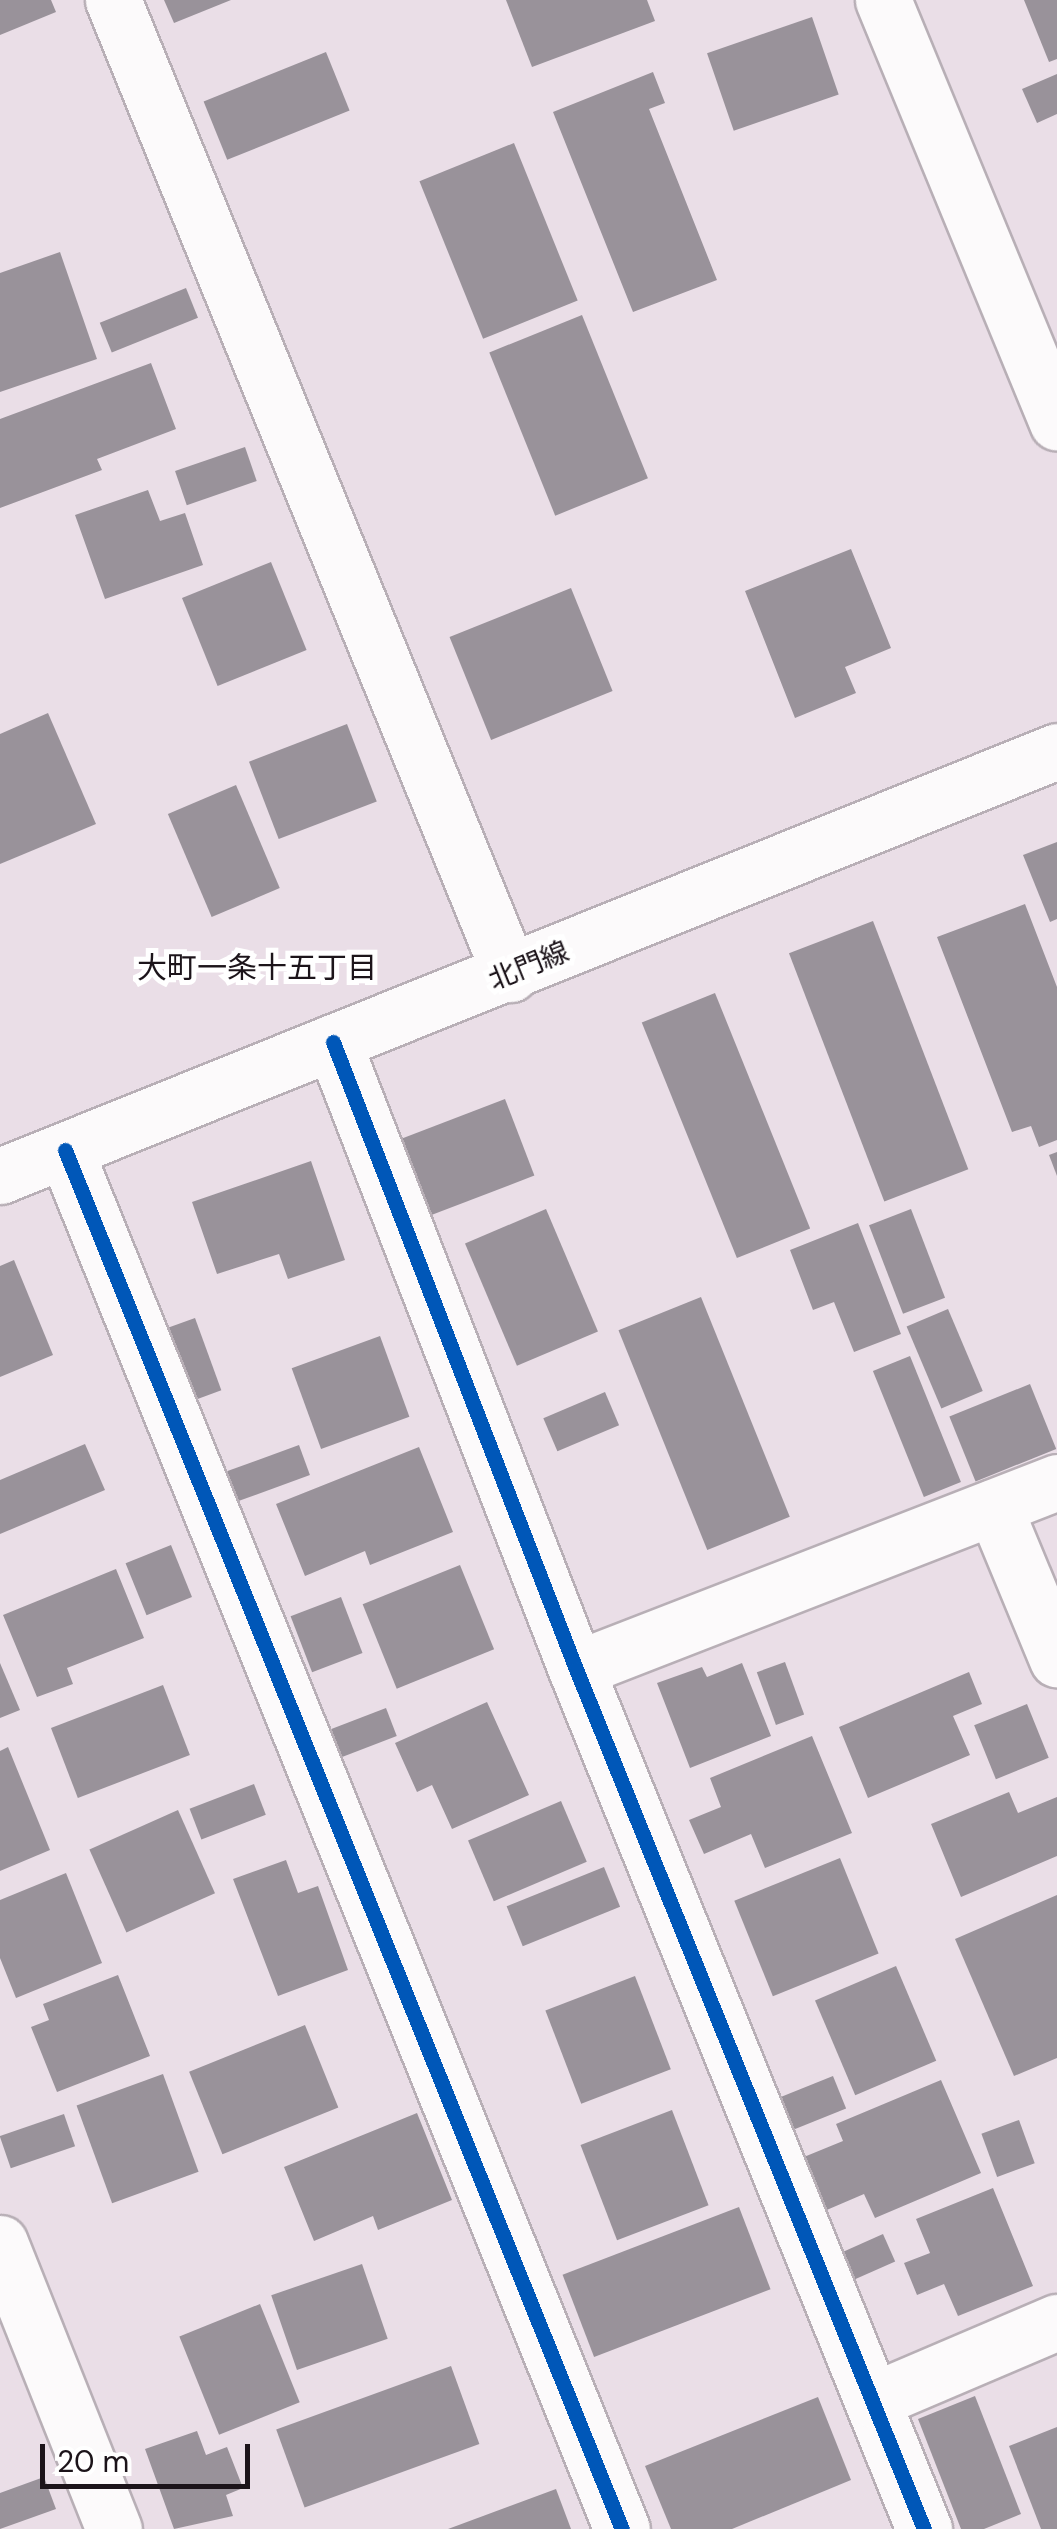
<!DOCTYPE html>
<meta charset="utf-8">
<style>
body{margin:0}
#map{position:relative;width:1057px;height:2529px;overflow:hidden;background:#eadee7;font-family:"DM Sans","Noto Sans JP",sans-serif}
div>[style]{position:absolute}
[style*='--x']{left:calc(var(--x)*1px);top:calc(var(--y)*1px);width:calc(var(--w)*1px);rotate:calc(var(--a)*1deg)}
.building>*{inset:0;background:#99929a;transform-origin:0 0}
.roads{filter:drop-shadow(2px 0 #b8afb6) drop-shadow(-2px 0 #b8afb6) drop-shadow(0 2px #b8afb6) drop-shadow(0 -2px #b8afb6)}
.minor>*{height:55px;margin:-27.5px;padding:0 27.5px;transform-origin:27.5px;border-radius:27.5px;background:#fcfafb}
.tertiary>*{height:55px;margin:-27.5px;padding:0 27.5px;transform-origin:27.5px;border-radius:27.5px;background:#fcfafb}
.cycleway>*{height:15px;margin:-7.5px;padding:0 7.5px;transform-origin:7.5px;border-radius:7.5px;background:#0057b8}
span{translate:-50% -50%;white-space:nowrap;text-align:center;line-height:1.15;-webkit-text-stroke:10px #fff;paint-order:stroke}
.street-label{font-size:28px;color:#1c141a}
.neighbourhood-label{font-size:30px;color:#1c141a}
.scale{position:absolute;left:40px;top:2444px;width:210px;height:45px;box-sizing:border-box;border:5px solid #1c141a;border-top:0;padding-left:12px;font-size:30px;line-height:35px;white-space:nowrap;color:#1c141a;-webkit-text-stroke:8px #fff;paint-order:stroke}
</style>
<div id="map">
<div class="building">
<div style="clip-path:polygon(0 0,51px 0,56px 12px,0 35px)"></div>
<div style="clip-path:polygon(164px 0,231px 0,174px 23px)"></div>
<div style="clip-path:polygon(506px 0,647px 0,655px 21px,532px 67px)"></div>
<div style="clip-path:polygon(1024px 0,1057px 0,1057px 59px,1049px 62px)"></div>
<div style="left:812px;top:17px;width:82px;height:111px;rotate:71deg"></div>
<div style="left:326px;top:52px;width:63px;height:132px;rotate:68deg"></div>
<div style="clip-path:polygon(653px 72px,665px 103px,649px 109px,717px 280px,633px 312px,553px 112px)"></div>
<div style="clip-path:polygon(1057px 74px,1057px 114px,1037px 123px,1022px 89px)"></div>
<div style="left:514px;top:143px;width:170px;height:102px;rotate:68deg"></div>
<div style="clip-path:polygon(60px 252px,97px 359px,0 392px,0 273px)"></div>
<div style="left:186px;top:288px;width:32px;height:93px;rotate:68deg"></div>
<div style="left:582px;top:315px;width:176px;height:100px;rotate:68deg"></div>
<div style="clip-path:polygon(151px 363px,176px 429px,97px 459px,102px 470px,0 508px,0 419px)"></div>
<div style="left:245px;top:447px;width:36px;height:74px;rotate:71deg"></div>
<div style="clip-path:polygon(148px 490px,160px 521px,185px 513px,203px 565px,105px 599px,75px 515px)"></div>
<div style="clip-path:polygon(851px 549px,891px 648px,845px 667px,856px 693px,795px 718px,745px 591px)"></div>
<div style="left:271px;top:562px;width:95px;height:96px;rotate:68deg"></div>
<div style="left:571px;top:588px;width:111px;height:131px;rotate:68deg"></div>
<div style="clip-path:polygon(48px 713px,96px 824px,0 864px,0 734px)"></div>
<div style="left:347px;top:724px;width:83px;height:105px;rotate:69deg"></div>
<div style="left:236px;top:785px;width:112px;height:74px;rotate:67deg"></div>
<div style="clip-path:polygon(1057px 842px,1057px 919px,1050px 922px,1023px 855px)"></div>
<div style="clip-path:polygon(1025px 904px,1057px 987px,1057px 1140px,1039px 1147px,1031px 1126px,1012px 1132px,937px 937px)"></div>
<div style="left:873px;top:921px;width:266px;height:90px;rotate:69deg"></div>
<div style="left:715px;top:993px;width:254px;height:79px;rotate:68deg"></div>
<div style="left:505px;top:1099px;width:82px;height:118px;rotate:69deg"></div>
<div style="clip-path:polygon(1057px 1152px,1057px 1176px,1049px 1155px)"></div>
<div style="clip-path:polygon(311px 1161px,345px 1260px,288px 1279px,279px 1254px,217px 1274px,192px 1202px)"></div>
<div style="left:546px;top:1209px;width:133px;height:88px;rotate:67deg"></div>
<div style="left:911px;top:1209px;width:95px;height:45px;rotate:69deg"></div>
<div style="clip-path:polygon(858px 1223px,901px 1334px,854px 1352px,834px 1302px,813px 1310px,790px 1250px)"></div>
<div style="clip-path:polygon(14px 1260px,53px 1355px,0 1377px,0 1266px)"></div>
<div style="left:701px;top:1297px;width:237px;height:89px;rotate:68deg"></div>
<div style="left:948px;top:1309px;width:89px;height:45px;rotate:67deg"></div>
<div style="left:195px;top:1318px;width:77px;height:31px;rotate:70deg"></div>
<div style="left:380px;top:1336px;width:86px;height:94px;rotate:70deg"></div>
<div style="left:910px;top:1356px;width:136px;height:40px;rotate:68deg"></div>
<div style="left:1030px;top:1384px;width:70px;height:87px;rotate:68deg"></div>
<div style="left:605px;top:1392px;width:36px;height:67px;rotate:67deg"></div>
<div style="clip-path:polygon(85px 1444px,105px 1490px,0 1534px,0 1480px)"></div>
<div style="left:299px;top:1445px;width:32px;height:79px;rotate:70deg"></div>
<div style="clip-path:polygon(419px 1447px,453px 1532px,370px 1565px,365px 1551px,305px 1576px,276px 1504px)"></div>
<div style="left:171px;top:1545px;width:56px;height:49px;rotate:68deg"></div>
<div style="left:460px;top:1565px;width:91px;height:105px;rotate:68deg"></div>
<div style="clip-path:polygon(116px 1569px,144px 1638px,67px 1668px,73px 1684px,37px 1697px,3px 1615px)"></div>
<div style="left:341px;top:1597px;width:60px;height:54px;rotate:69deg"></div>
<div style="left:785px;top:1662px;width:56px;height:30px;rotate:70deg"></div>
<div style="clip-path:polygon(0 1663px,20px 1710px,0 1718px)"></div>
<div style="clip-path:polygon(742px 1663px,771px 1736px,690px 1768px,657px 1683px,702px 1667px,707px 1677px)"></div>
<div style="clip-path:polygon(969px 1672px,982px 1704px,953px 1716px,970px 1755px,868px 1798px,839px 1727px)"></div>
<div style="left:163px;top:1685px;width:75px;height:120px;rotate:69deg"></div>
<div style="clip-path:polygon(487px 1702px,529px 1795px,452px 1829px,432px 1785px,417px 1792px,395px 1743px)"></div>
<div style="left:1027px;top:1704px;width:58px;height:57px;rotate:68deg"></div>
<div style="left:386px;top:1708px;width:30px;height:62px;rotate:69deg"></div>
<div style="clip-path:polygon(812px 1736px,852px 1833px,765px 1868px,751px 1834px,704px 1854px,689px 1820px,721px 1807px,710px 1778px)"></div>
<div style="clip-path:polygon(8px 1747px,50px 1850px,0 1871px,0 1751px)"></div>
<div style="left:254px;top:1784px;width:33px;height:69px;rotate:69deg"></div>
<div style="clip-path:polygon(1009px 1792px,1018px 1813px,1057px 1797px,1057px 1856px,961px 1897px,931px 1824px)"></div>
<div style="left:561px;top:1801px;width:66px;height:101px;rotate:67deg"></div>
<div style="left:178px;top:1810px;width:91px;height:97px;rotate:66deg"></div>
<div style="left:840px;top:1858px;width:103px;height:114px;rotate:68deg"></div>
<div style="clip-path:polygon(286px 1860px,298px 1893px,318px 1886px,348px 1970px,278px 1996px,233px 1879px)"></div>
<div style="left:604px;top:1867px;width:43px;height:105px;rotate:68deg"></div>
<div style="clip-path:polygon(66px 1873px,102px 1963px,16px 1998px,0 1958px,0 1900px)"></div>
<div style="clip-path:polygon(1057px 1895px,1057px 2058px,1014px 2076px,955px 1939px)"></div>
<div style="left:896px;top:1966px;width:103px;height:88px;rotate:67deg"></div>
<div style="clip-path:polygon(118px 1975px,150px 2056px,57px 2092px,31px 2027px,49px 2020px,43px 2004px)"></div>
<div style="left:635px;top:1976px;width:100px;height:96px;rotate:69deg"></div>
<div style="left:305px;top:2025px;width:89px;height:125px;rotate:68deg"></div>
<div style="left:163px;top:2074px;width:104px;height:92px;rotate:70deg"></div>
<div style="left:833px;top:2076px;width:35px;height:59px;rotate:68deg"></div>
<div style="clip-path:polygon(941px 2080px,981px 2173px,875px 2218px,864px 2194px,822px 2212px,799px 2159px,843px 2141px,836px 2124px)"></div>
<div style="left:672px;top:2110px;width:102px;height:98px;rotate:69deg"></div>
<div style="clip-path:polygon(417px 2113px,452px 2200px,378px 2230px,373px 2216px,314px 2241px,284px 2167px)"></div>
<div style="left:64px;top:2114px;width:34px;height:68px;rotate:71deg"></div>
<div style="left:1019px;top:2120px;width:46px;height:40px;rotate:70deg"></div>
<div style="clip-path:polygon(993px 2188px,1033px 2286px,958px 2316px,944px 2284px,917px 2295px,904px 2263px,930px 2253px,916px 2219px)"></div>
<div style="left:739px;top:2207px;width:88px;height:189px;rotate:69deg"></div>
<div style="left:883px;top:2234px;width:30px;height:57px;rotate:66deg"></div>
<div style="left:362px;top:2264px;width:79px;height:96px;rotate:71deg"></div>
<div style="left:260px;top:2304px;width:106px;height:87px;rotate:68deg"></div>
<div style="left:451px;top:2366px;width:83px;height:186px;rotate:70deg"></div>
<div style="clip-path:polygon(975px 2396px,1021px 2514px,984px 2529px,961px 2529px,918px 2419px)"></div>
<div style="clip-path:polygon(818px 2397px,851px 2480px,732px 2529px,671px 2529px,645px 2466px)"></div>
<div style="clip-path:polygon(1057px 2427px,1057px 2529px,1041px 2529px,1009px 2446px)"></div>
<div style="clip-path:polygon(197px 2431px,206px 2455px,227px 2447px,243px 2488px,226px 2495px,233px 2516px,174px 2529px,145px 2449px)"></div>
<div style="clip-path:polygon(44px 2477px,56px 2509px,0 2529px,0 2493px)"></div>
<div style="clip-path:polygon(556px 2489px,571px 2529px,448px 2529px)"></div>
</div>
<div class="roads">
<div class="minor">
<div style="--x:113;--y:0;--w:1052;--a:67.82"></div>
<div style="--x:883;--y:0;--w:457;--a:67.6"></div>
<div style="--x:333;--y:1042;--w:672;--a:68.82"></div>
<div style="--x:576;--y:1669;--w:928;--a:67.97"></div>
<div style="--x:65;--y:1150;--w:1487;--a:68.01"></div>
<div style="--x:994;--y:1507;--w:165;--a:67.5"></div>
<div style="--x:576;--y:1669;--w:516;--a:-21.24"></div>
<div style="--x:0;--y:2243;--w:308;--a:68.3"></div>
<div style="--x:874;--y:2400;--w:199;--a:-23.1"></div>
</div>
<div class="tertiary">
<div style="--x:0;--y:1176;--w:1139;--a:-21.9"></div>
</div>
</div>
<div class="cycleway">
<div style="--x:333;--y:1042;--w:672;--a:68.82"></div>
<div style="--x:576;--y:1669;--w:928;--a:67.97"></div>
<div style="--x:65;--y:1150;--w:1487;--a:68.01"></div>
</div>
<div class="street-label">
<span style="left:529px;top:966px;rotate:-22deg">北門線</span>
</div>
<div class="neighbourhood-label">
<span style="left:257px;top:968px">大町一条十五丁目</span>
</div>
<div class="scale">20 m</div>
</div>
